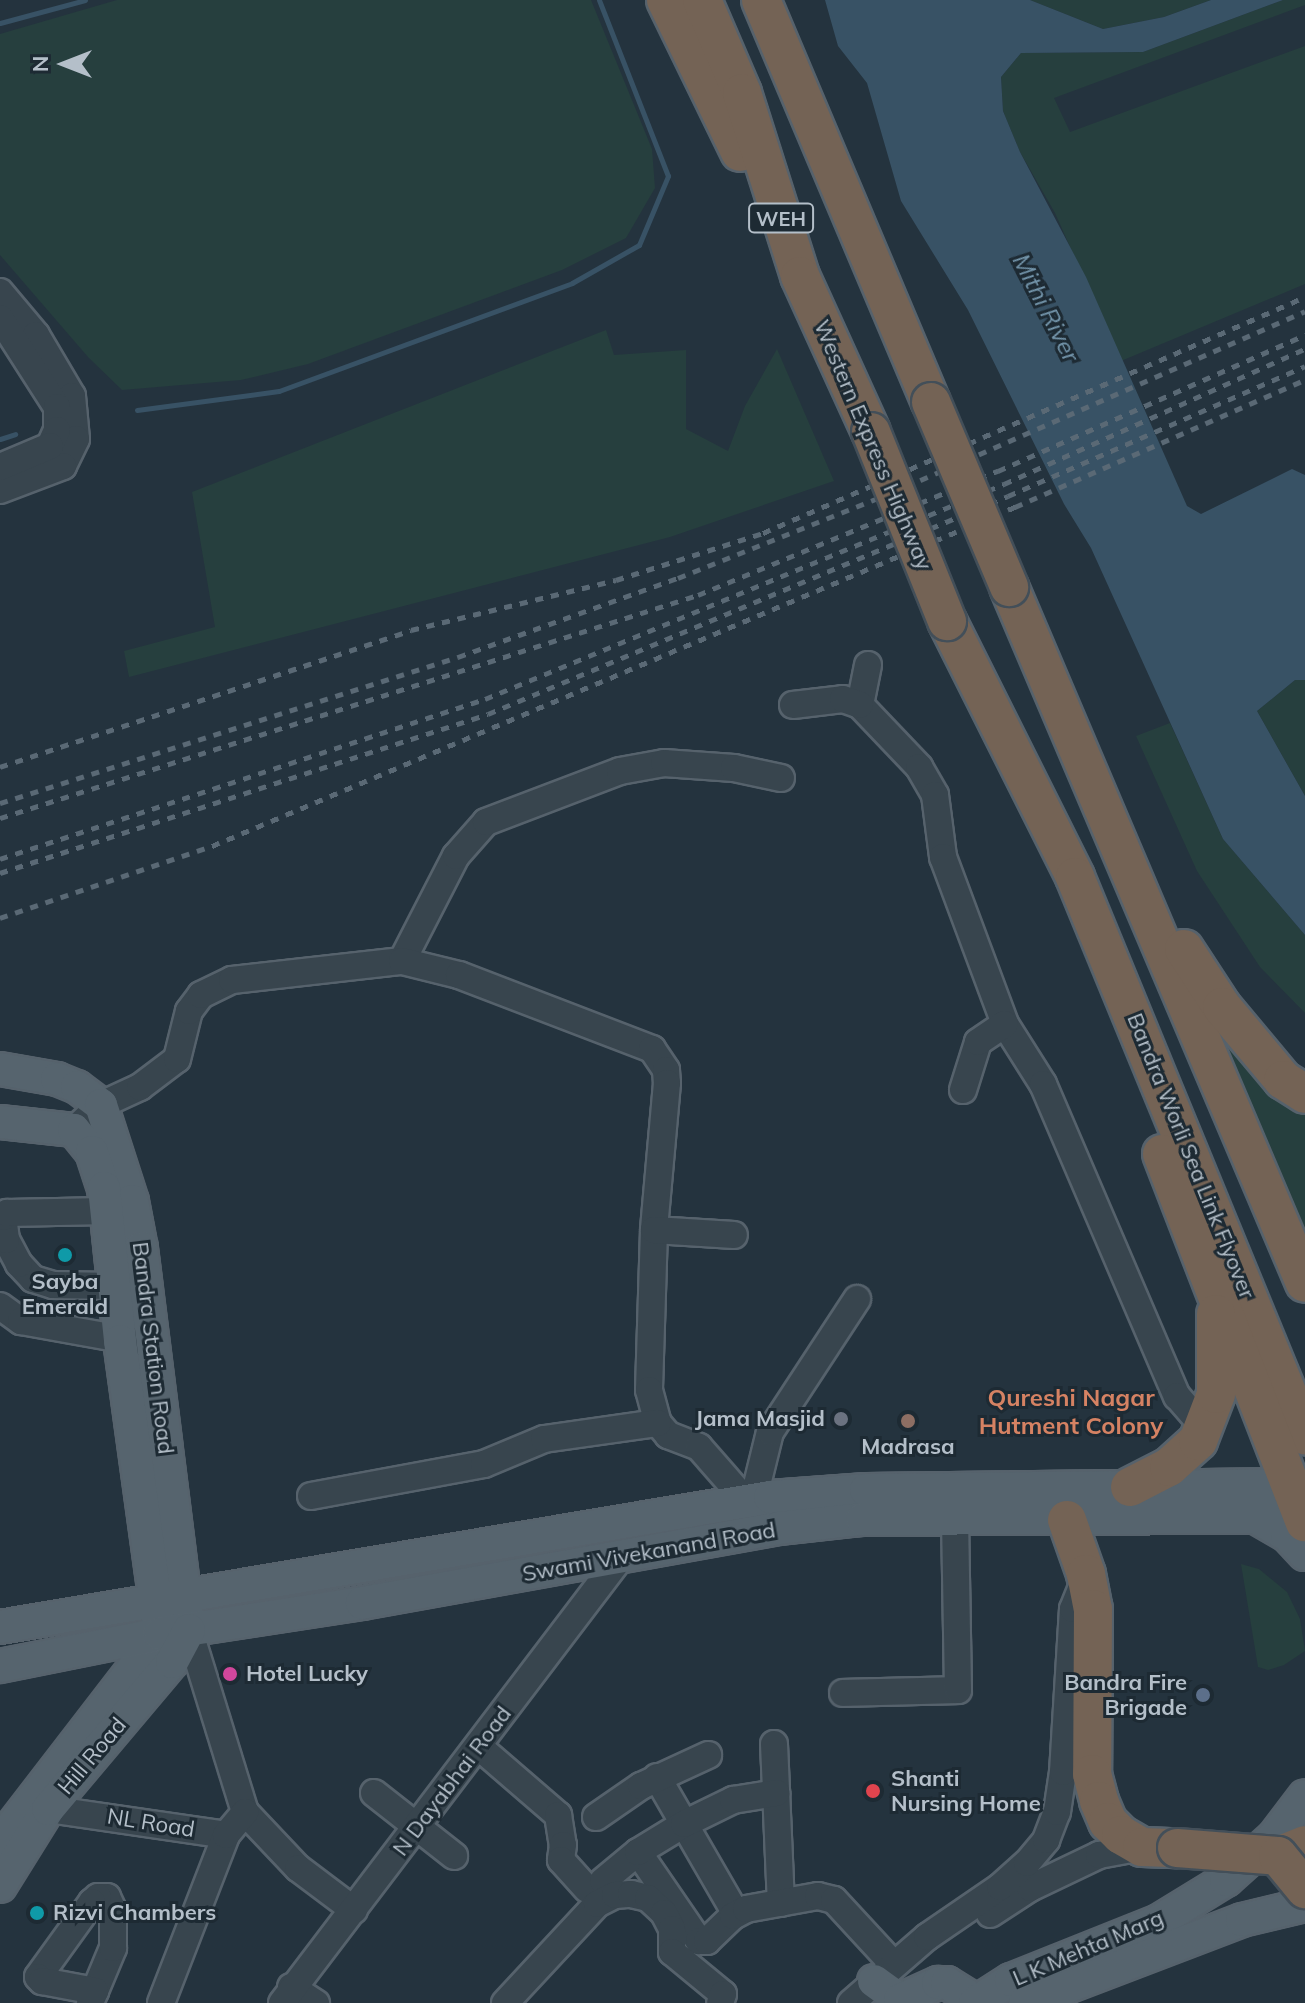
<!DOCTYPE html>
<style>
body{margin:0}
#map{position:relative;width:1305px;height:2003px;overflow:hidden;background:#24333e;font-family:Mulish,sans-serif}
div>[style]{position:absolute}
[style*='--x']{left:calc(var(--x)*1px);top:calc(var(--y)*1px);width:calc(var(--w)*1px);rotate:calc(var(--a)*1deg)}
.green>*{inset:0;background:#263f3e}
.water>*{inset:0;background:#385265}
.stream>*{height:5px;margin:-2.5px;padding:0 2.5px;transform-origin:2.5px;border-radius:2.5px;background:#385265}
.roads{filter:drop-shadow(2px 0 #56626c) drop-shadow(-2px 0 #56626c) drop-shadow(0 2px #56626c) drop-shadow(0 -2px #56626c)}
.minor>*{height:26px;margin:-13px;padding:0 13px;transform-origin:13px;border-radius:13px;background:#38454e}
.major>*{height:32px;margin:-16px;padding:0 16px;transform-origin:16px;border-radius:16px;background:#56646e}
.highway>*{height:38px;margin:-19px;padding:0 19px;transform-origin:19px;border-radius:19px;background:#746355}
.rail>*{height:5px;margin-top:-2.5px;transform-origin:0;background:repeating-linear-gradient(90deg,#5a6975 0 8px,transparent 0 16px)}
.bridges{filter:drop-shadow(2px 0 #434f59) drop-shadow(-2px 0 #434f59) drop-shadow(0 2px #434f59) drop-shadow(0 -2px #434f59)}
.highway-bridge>*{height:38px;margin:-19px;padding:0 19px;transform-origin:19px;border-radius:19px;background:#746355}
.dots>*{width:22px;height:22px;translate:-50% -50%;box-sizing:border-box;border:4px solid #1d2a33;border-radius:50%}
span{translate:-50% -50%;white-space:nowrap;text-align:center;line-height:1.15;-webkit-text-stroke:6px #1d2a33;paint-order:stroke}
.shield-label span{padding:2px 6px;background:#1d2a33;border:2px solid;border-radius:6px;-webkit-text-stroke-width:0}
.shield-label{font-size:20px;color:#b4bfc9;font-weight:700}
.street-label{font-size:22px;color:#b4bfc9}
.poi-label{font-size:22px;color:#b4bfc9;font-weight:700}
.right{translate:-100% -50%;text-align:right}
.left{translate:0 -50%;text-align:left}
.water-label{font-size:24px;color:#7496ac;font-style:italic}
.neighbourhood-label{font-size:24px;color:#d58263;font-weight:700}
.north{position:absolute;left:24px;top:24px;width:80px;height:80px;-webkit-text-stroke:6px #1d2a33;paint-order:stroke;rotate:270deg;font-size:22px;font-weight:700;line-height:32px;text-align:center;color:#b4bfc9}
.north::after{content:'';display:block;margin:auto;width:28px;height:36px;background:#b4bfc9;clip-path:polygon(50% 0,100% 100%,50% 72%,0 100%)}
</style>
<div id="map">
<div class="green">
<div style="clip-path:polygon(117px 0,591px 0,652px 149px,655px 188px,626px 238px,562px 270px,308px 364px,241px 380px,122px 390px,88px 357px,0 255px,0 34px)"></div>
<div style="clip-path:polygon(1030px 0,1211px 0,1164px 17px,1103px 29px)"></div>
<div style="clip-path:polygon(1283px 0,1305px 0,1305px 5px,1054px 98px,1070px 132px,1305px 46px,1305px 284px,1121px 361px,1055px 213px,1020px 152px,1003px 111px,1001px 77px,1021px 53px,1143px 52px)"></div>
<div style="clip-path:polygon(606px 330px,614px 355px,686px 350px,686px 429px,728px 451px,745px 406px,777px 349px,834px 481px,670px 537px,129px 677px,124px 651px,215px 627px,192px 492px)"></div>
<div style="clip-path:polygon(1295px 680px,1305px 680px,1305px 796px,1257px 711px)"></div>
<div style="clip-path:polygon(1170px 723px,1223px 839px,1305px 935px,1305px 1013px,1260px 967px,1197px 871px,1136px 736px)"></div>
<div style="clip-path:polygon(1226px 1043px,1305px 1111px,1305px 1232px)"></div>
<div style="clip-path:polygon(1241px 1564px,1259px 1569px,1287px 1592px,1300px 1619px,1305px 1651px,1284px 1665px,1268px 1670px,1258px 1667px)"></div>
</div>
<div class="water">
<div style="clip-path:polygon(825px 0,1030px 0,1103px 29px,1164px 17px,1211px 0,1283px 0,1143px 52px,1021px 53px,1001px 77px,1003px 111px,1020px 152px,1086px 277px,1187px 506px,1201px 514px,1292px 469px,1305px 475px,1305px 680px,1295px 680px,1257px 711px,1305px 796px,1305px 935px,1223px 839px,1091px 548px,1064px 504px,968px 310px,901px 201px,867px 83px,838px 46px)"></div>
</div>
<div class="stream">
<div style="--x:0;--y:23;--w:88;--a:-15.1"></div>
<div style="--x:137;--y:410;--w:143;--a:-7.6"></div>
<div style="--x:279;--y:391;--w:312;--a:-20.2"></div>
<div style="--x:572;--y:283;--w:77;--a:-29.6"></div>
<div style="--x:639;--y:245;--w:75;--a:-67.2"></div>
<div style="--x:668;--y:176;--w:189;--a:-111.4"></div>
<div style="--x:0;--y:439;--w:16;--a:-18"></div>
</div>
<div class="roads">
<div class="minor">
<div style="--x:0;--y:292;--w:56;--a:50.1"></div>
<div style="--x:36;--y:335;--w:71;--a:59.5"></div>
<div style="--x:72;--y:396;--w:43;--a:84.7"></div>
<div style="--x:76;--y:439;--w:30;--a:116"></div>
<div style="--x:63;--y:466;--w:67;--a:159.1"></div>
<div style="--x:0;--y:318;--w:106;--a:57.4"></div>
<div style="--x:57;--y:407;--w:23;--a:90"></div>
<div style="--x:57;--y:430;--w:17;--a:114"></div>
<div style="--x:50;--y:446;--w:54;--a:157.2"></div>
<div style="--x:868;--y:665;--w:41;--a:101.3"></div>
<div style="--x:860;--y:705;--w:86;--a:46.4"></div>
<div style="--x:919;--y:767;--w:32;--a:60"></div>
<div style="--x:935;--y:795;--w:63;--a:82.6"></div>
<div style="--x:943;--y:857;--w:178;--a:69.6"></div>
<div style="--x:1005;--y:1024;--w:71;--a:57.7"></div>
<div style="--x:1043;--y:1084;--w:340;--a:66.8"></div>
<div style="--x:1177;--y:1396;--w:40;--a:49"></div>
<div style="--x:793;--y:705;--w:50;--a:-6.8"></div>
<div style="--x:843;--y:699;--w:18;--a:19"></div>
<div style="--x:402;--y:961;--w:118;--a:-62.8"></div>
<div style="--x:456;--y:856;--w:45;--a:-48.6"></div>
<div style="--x:486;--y:822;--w:143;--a:-20.8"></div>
<div style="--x:620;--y:771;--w:45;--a:-10.3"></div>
<div style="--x:664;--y:763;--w:70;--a:4.1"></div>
<div style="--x:734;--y:768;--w:48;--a:12"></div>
<div style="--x:963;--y:1090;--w:50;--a:-72.6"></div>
<div style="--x:978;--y:1042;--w:32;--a:-34"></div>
<div style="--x:74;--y:1130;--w:37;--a:-43"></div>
<div style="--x:101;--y:1105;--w:43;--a:-24.8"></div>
<div style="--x:140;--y:1087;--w:46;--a:-37.1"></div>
<div style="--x:177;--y:1059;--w:49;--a:-76"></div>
<div style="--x:189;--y:1011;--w:20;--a:-53"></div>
<div style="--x:201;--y:995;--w:34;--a:-26"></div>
<div style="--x:232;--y:980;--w:171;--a:-6.4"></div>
<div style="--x:402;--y:961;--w:59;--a:13.8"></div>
<div style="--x:459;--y:975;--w:207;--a:21"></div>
<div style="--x:652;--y:1049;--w:25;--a:56"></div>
<div style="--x:666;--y:1070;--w:13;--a:86"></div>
<div style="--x:667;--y:1083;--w:148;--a:95.1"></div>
<div style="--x:654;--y:1230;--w:160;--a:91.8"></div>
<div style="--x:649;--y:1390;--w:34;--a:75"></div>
<div style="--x:658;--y:1423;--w:16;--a:50"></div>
<div style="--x:668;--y:1435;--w:33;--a:21"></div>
<div style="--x:699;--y:1447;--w:73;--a:48.9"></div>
<div style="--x:654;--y:1230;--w:80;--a:3.6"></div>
<div style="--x:114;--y:1286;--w:61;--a:-179.1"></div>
<div style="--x:53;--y:1285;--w:21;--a:-163"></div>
<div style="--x:33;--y:1279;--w:21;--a:-133"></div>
<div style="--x:19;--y:1264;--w:27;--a:-118"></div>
<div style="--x:6;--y:1240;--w:23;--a:-97"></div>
<div style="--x:3;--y:1217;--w:6;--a:-45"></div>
<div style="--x:7;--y:1213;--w:99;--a:-1.2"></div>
<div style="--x:106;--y:1211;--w:19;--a:-21"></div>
<div style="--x:0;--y:1306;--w:26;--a:36"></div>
<div style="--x:21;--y:1321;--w:119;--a:10.2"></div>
<div style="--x:311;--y:1496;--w:176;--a:-10.5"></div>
<div style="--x:484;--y:1464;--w:65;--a:-22.6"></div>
<div style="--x:544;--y:1439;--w:115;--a:-8"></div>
<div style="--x:753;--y:1501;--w:71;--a:-76.2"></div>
<div style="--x:770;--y:1432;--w:159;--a:-56.8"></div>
<div style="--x:189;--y:1630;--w:190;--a:72.9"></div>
<div style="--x:245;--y:1812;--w:77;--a:46.6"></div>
<div style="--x:298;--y:1868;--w:70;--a:36.9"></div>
<div style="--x:843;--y:1693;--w:115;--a:-1.5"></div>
<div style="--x:958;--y:1690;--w:172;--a:-91"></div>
<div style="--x:774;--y:1744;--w:159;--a:87.5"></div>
<div style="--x:478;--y:1746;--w:106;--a:40.8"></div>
<div style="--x:558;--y:1815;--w:30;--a:81"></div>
<div style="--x:563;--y:1845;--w:15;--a:98"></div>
<div style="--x:561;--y:1860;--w:39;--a:48"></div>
<div style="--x:657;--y:1777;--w:158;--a:60"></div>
<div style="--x:374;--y:1793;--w:102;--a:38.2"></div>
<div style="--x:33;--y:1803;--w:16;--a:22"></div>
<div style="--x:48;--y:1809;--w:180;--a:8.3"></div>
<div style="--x:596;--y:1817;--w:55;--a:-34.6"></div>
<div style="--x:641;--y:1786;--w:74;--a:-24.8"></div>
<div style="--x:638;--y:1852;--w:108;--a:55.6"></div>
<div style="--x:699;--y:1941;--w:8;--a:0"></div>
<div style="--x:707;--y:1941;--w:36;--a:-44"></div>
<div style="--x:733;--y:1916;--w:15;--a:-28"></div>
<div style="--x:746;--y:1909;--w:73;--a:-10.2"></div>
<div style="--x:818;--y:1896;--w:16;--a:14"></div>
<div style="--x:834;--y:1900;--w:87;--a:47.3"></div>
<div style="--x:603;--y:1881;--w:45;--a:-39.6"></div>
<div style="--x:638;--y:1852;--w:54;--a:-31.3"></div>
<div style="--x:684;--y:1824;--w:55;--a:-26.1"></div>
<div style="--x:733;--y:1800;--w:44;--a:-9.2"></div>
<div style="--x:990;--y:1914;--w:48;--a:-33"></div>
<div style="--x:1030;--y:1888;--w:76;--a:-25.6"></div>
<div style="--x:1099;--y:1855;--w:44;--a:-10.5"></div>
<div style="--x:291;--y:1987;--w:30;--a:33"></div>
<div style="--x:90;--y:2003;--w:13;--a:-67"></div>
<div style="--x:95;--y:1991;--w:47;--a:-67.3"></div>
<div style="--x:113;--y:1948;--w:38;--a:-90"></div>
<div style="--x:113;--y:1910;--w:14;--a:-115"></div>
<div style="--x:107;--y:1897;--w:9;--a:180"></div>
<div style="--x:98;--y:1897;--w:8;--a:140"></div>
<div style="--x:92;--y:1902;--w:92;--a:125.8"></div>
<div style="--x:38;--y:1977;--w:6;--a:45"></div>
<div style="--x:42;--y:1981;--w:54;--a:10.7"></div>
<div style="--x:161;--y:2003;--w:180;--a:-68.8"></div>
<div style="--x:226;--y:1835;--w:30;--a:-50"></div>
<div style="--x:282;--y:2003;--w:559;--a:-52.78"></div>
<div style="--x:505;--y:2003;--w:135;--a:-47.1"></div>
<div style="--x:597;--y:1904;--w:20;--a:-27"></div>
<div style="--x:615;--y:1895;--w:16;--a:-4"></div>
<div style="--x:631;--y:1894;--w:17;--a:13"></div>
<div style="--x:648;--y:1898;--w:22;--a:43"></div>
<div style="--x:664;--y:1913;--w:18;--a:63"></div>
<div style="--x:672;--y:1929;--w:23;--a:90"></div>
<div style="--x:672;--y:1952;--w:66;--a:39.5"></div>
<div style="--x:723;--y:1994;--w:9;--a:108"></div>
<div style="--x:851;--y:2003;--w:101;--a:-41"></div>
<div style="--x:927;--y:1937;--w:88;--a:-34.4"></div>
<div style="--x:1000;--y:1887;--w:36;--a:-42"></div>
<div style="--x:1027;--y:1863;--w:30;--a:-50"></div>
<div style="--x:1046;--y:1840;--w:30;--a:-69"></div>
<div style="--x:1057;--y:1812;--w:40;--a:-81.5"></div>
<div style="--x:1063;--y:1772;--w:163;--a:-86.5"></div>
<div style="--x:1073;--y:1609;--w:35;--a:-68"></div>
</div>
<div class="major">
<div style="--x:0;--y:1069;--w:58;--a:10"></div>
<div style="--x:57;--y:1079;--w:22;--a:22"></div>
<div style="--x:77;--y:1087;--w:30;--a:37"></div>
<div style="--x:101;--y:1105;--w:101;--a:72.1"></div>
<div style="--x:132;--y:1201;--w:48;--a:79.2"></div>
<div style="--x:141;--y:1248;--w:370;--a:82.9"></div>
<div style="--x:0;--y:1122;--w:74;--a:6.2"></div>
<div style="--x:74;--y:1130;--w:28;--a:51"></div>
<div style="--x:92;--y:1152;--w:38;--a:72"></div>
<div style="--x:104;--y:1188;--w:154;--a:84"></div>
<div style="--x:120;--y:1341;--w:296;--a:82.2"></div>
<div style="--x:160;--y:1634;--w:262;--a:127.6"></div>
<div style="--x:1257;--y:1518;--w:34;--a:30"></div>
<div style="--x:1287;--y:1535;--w:26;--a:47"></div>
<div style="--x:0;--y:1627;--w:781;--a:-9.58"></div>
<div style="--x:770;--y:1497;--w:96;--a:-4.2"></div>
<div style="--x:866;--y:1490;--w:439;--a:-0.7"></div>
<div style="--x:0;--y:1666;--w:163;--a:-11.3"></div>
<div style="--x:160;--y:1634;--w:204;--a:-8.7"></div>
<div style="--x:362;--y:1603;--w:424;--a:-10.2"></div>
<div style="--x:779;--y:1528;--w:83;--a:-6.2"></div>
<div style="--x:862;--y:1519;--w:443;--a:-0.3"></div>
<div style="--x:0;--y:1886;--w:91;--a:-58.1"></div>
<div style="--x:48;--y:1809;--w:192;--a:-49.9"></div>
<div style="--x:172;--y:1662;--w:36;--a:-62"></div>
<div style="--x:874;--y:1981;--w:32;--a:36"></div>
<div style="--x:900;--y:2000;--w:42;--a:-24.1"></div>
<div style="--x:938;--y:1983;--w:9;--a:0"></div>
<div style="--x:947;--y:1983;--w:38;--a:32"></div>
<div style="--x:975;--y:2003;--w:43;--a:-32.6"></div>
<div style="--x:1011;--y:1980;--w:159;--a:-21.7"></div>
<div style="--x:1159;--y:1921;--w:79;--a:-31.5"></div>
<div style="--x:1226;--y:1880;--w:64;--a:-41.9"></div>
<div style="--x:1274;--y:1837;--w:51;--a:-52.9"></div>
<div style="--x:1025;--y:2003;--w:232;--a:-20.9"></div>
<div style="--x:1242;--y:1920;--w:65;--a:-13.4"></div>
</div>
<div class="highway">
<div style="--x:666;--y:0;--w:169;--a:64"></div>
<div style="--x:702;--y:0;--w:101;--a:66.7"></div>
<div style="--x:742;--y:93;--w:192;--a:72.4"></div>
<div style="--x:800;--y:276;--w:171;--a:65.5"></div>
<div style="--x:761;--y:0;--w:436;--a:67.1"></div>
<div style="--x:1009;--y:587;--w:756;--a:66.96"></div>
<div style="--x:947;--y:621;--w:286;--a:63.4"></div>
<div style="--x:1075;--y:877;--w:604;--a:67.64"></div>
<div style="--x:1184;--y:949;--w:69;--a:56.8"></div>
<div style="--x:1222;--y:1007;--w:95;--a:50.1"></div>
<div style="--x:1283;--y:1080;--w:26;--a:32"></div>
<div style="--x:1162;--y:1154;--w:395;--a:68.8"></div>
<div style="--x:1130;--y:1487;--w:44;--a:-27.1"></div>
<div style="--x:1169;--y:1467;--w:39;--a:-42"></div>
<div style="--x:1198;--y:1441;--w:50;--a:-69"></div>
<div style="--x:1216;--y:1394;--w:80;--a:-90"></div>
<div style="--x:1067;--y:1520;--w:57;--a:70.6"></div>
<div style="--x:1086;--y:1574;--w:36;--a:79"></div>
<div style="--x:1093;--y:1609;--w:165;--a:90.3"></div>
<div style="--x:1092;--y:1774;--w:28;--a:75"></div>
<div style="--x:1099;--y:1801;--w:23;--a:67"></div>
<div style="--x:1108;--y:1822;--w:18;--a:45"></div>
<div style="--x:1121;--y:1835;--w:24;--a:30"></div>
<div style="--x:1142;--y:1847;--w:35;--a:2"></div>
<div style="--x:1278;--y:1856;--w:29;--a:-22"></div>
</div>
</div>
<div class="rail">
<div style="--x:0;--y:767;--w:433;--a:-18.4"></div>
<div style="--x:411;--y:630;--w:211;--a:-13.7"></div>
<div style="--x:616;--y:580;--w:154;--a:-17.7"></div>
<div style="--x:763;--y:533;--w:591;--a:-23.53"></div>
<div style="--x:0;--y:803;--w:481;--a:-17.7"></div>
<div style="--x:458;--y:657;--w:234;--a:-19.8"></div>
<div style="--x:678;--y:578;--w:229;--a:-21.8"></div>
<div style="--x:891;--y:493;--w:452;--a:-23.7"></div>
<div style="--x:0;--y:818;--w:733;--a:-17.72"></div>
<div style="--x:698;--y:595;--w:325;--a:-22.5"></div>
<div style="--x:998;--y:471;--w:336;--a:-23.9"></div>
<div style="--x:0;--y:859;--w:511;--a:-18.26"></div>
<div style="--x:485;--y:699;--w:562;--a:-22.5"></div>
<div style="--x:1004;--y:484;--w:330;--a:-24.2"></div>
<div style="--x:0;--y:873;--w:513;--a:-18.05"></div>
<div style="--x:488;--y:714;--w:564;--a:-22.74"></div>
<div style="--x:1008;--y:496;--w:324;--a:-23.6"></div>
<div style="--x:0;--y:918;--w:224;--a:-18.8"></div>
<div style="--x:212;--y:846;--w:872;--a:-22.89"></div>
<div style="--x:1015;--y:507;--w:317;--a:-23.7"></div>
</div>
<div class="bridges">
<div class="highway-bridge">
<div style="--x:931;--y:402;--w:201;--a:67.1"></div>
<div style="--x:871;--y:432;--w:204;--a:68.1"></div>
<div style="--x:1177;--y:1848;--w:101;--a:4.5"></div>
<div style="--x:1278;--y:1856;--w:43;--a:50.7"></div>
</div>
</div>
<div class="dots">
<div style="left:65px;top:1255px;background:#0f9aa8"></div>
<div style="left:841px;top:1419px;background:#6b7280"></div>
<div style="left:908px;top:1421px;background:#8d6e63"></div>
<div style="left:230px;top:1674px;background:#d1479c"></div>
<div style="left:1203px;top:1695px;background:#5c6f8a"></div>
<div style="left:873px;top:1791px;background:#e0444e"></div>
<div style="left:37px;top:1913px;background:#0f9aa8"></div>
</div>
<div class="shield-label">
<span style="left:781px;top:218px">WEH</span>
</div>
<div class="street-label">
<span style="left:873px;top:445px;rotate:67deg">Western Express Highway</span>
<span style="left:1191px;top:1156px;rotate:68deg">Bandra Worli Sea Link Flyover</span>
<span style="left:153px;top:1348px;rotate:83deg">Bandra Station Road</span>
<span style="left:649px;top:1552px;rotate:-10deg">Swami Vivekanand Road</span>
<span style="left:92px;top:1756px;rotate:-50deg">Hill Road</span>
<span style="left:452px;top:1781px;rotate:-53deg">N Dayabhai Road</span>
<span style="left:151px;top:1823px;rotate:9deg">NL Road</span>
<span style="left:1088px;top:1948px;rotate:-23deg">L K Mehta Marg</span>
</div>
<div class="poi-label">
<span style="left:65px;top:1294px">Sayba<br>Emerald</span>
<span class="right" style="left:825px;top:1419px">Jama Masjid</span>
<span style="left:908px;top:1447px">Madrasa</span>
<span class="left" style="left:246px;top:1674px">Hotel Lucky</span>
<span class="right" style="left:1187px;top:1695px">Bandra Fire<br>Brigade</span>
<span class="left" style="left:891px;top:1791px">Shanti<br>Nursing Home</span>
<span class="left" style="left:53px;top:1913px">Rizvi Chambers</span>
</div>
<div class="water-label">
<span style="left:1046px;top:308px;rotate:63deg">Mithi River</span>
</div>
<div class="neighbourhood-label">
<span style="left:1071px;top:1412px">Qureshi Nagar<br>Hutment Colony</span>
</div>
<div class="north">N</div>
</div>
